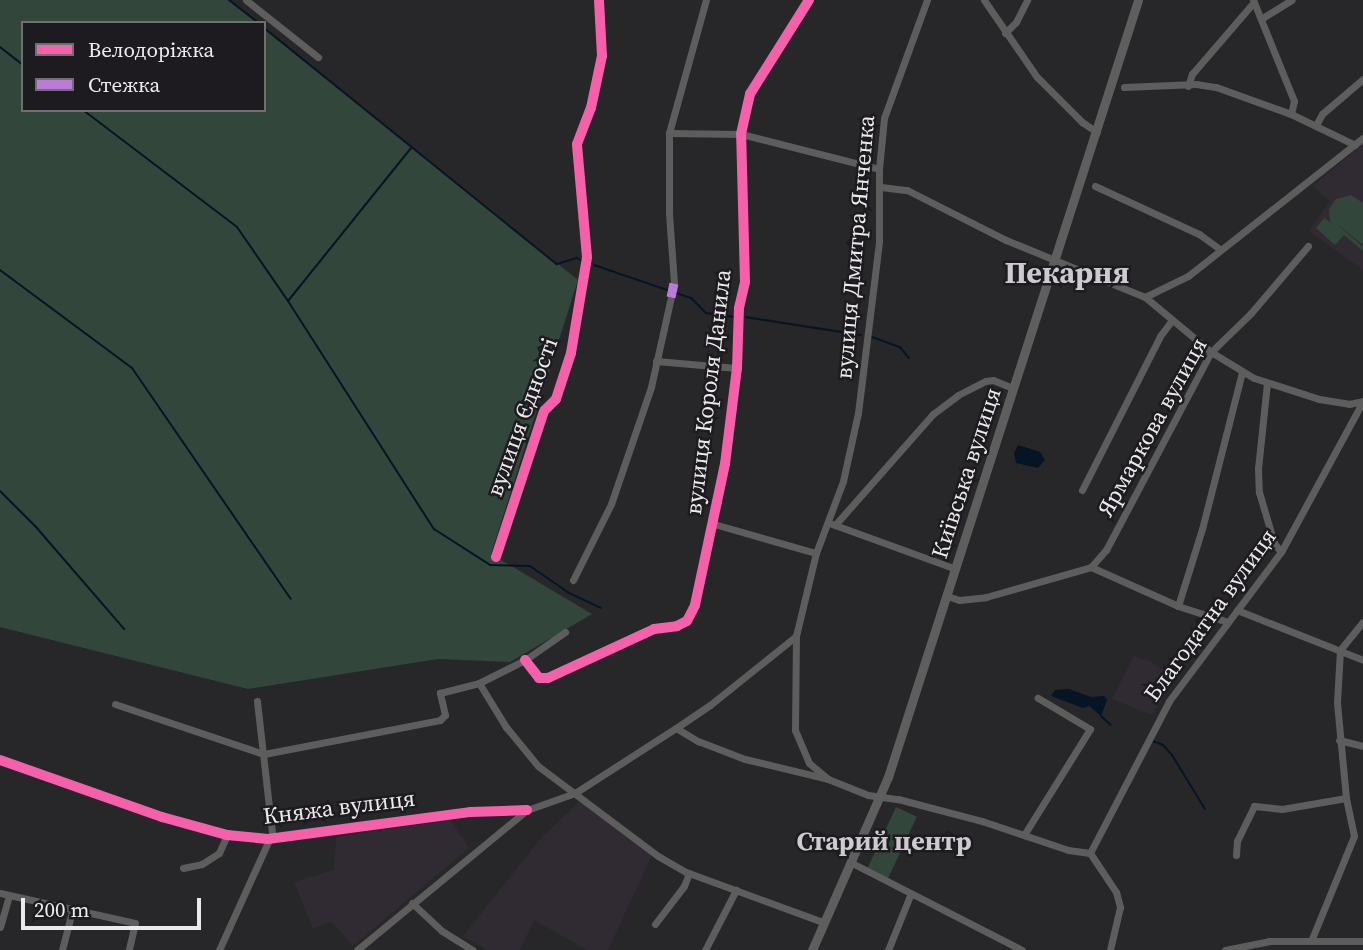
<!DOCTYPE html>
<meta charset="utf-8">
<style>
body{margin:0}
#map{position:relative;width:1363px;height:950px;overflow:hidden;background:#272628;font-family:"Source Serif 4",serif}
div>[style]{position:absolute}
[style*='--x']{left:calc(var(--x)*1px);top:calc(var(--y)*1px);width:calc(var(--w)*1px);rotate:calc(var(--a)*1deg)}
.built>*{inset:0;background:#302b33}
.green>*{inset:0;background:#32463c;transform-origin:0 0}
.water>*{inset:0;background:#051523}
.stream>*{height:2px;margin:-1px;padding:0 1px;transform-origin:1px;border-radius:1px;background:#051523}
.minor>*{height:7px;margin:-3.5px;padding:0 3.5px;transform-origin:3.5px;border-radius:3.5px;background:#5d5d5e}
.major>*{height:9px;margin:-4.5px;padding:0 4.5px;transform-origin:4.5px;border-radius:4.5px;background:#5e5e5f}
.quiet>*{height:9px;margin-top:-4.5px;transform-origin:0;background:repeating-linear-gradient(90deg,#bd7bd9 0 18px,transparent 0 27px)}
.cycleway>*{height:10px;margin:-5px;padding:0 5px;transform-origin:5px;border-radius:5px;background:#f560ab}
span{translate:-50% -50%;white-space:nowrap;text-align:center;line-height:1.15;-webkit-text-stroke:5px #1d1b1f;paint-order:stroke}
.street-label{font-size:23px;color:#ebeaec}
.quarter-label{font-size:26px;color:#cdcbd0;font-weight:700}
.district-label{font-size:30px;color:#cdcbd0;font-weight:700}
.legend{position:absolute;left:21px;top:21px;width:245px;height:91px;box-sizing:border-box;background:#1d1b1f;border:2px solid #6f6e71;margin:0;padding:9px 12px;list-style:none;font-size:21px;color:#ebeaec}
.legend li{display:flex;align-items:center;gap:14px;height:35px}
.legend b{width:35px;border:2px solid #6f6e71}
.scale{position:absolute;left:21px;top:898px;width:180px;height:32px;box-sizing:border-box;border:4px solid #ebeaec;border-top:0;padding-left:9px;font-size:21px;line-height:24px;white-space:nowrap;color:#ebeaec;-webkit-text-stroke:5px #1d1b1f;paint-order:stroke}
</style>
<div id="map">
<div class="built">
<div style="clip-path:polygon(1363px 144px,1363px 270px,1309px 231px,1330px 201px,1313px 186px)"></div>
<div style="clip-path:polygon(1134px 656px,1150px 661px,1176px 679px,1152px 715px,1112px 699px)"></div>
<div style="clip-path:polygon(580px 801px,652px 855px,608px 950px,587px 950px,534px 920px,520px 950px,488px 950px,463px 936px,541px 838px)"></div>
<div style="clip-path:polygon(450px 820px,469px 848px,353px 946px,331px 921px,313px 929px,294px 882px,334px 870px,336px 837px)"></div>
</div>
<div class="green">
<div style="clip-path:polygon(0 0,229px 0,258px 23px,23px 23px,23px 110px,264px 110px,264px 28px,578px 280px,491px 554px,592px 614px,510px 662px,438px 659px,248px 689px,0 627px)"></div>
<div style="clip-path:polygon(1351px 195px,1363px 203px,1363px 245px,1336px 223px,1363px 247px,1363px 251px,1344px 235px,1335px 245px,1316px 228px,1324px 218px,1330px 222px,1329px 209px,1336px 199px)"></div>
<div style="left:896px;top:807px;width:23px;height:68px;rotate:25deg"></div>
</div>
<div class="water">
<div style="clip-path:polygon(1018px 445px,1040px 452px,1045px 460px,1038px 468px,1016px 463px,1014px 453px)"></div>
<div style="clip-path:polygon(1069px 689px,1091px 697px,1104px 696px,1107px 700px,1101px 716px,1089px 706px,1083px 708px,1051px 696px,1055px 690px)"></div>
</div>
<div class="stream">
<div style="--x:229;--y:0;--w:37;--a:38"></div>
<div style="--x:264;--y:28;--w:376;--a:38.9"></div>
<div style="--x:557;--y:264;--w:21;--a:-17"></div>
<div style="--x:577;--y:258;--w:8;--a:30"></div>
<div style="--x:0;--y:47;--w:29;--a:38"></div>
<div style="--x:83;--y:110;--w:193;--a:37.2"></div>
<div style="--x:237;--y:227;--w:90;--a:55.4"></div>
<div style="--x:288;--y:301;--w:271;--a:57.4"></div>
<div style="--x:434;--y:529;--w:67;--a:32.7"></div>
<div style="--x:490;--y:565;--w:40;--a:1.4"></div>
<div style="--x:530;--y:566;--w:47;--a:34.7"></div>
<div style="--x:569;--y:593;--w:35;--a:25"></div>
<div style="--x:588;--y:263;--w:109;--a:18.8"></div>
<div style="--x:691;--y:298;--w:21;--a:45"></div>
<div style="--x:706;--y:313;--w:29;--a:8"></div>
<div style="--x:0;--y:270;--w:164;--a:36.6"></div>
<div style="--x:132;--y:368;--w:280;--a:55.5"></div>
<div style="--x:288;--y:301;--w:196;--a:-51.2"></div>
<div style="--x:745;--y:317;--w:117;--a:8.8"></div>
<div style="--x:872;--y:337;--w:30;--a:20"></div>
<div style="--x:900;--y:347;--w:14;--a:51"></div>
<div style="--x:0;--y:491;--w:51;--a:45"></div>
<div style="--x:36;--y:527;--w:135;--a:49.2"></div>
<div style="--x:1101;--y:716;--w:13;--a:42"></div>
<div style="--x:1150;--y:740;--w:14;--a:21"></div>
<div style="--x:1163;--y:745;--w:13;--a:48"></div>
<div style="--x:1172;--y:755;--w:63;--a:58.6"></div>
</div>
<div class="minor">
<div style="--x:246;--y:0;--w:92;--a:38.4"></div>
<div style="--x:984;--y:0;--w:93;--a:55.5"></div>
<div style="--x:1037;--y:77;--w:64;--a:45"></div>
<div style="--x:1082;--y:122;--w:18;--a:34"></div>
<div style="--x:1253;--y:0;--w:109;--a:67.9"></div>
<div style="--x:1294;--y:101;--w:13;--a:103"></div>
<div style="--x:1261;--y:19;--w:36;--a:-32"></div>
<div style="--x:1005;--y:33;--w:16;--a:-45"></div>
<div style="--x:1016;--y:22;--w:25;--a:-63"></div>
<div style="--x:1188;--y:86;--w:13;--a:-72"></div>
<div style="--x:1192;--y:74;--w:95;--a:-49.3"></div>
<div style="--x:1124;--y:87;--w:72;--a:-2.4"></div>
<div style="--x:1196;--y:84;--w:20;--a:9"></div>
<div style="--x:1216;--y:87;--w:80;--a:19.8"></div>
<div style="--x:1291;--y:114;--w:71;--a:25.8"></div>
<div style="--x:1316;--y:125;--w:13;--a:-61"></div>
<div style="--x:1322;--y:114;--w:54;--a:-40.5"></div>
<div style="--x:669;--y:133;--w:72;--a:0.8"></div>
<div style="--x:741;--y:134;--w:142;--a:14.2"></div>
<div style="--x:1095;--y:186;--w:115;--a:24.8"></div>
<div style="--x:1199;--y:234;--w:26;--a:36"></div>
<div style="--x:881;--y:187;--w:26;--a:7"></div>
<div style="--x:907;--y:190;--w:111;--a:26.8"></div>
<div style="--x:1006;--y:240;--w:150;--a:22.3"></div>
<div style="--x:1145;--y:297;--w:86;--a:39.8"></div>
<div style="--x:1211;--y:352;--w:50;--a:31.2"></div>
<div style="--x:1254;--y:378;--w:68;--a:17.9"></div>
<div style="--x:1319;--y:399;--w:30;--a:9"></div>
<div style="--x:1349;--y:404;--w:14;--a:-12"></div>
<div style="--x:674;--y:283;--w:70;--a:-94.1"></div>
<div style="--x:669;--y:213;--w:80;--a:-90"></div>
<div style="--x:669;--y:133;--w:138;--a:-74.5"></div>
<div style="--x:1145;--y:297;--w:48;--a:-26"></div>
<div style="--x:1188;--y:276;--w:223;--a:-38.3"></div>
<div style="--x:656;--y:361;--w:81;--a:4.9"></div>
<div style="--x:1267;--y:383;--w:85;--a:96"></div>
<div style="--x:1258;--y:468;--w:24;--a:88"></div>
<div style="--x:1259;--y:492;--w:53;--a:73.6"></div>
<div style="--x:1274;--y:543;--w:11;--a:52"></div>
<div style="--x:1082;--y:490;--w:173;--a:-63.1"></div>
<div style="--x:1160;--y:336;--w:20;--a:-53"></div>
<div style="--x:714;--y:524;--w:106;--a:15.9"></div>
<div style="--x:832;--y:524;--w:132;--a:19.9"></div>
<div style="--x:835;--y:525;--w:148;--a:-48.6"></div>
<div style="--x:933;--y:414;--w:31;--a:-37"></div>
<div style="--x:958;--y:395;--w:31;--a:-27"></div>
<div style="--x:986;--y:381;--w:7;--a:-8"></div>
<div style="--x:993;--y:380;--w:22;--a:22"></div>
<div style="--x:496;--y:557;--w:154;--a:-71.8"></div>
<div style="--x:544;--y:411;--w:17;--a:-45"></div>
<div style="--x:556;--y:399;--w:48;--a:-71.9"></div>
<div style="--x:571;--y:353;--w:97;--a:-80.5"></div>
<div style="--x:587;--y:257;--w:113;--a:-95.1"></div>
<div style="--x:577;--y:144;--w:39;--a:-69"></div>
<div style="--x:591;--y:108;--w:53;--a:-78.1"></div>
<div style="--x:602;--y:56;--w:56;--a:-93.1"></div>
<div style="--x:1091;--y:567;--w:23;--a:-49"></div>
<div style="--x:1106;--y:550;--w:224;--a:-62.1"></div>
<div style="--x:1211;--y:352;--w:56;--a:-44.3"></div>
<div style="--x:1251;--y:313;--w:88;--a:-49.6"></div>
<div style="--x:573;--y:580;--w:85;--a:-63.4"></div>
<div style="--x:611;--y:504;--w:124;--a:-71.1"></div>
<div style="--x:651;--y:387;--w:92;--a:-77.5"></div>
<div style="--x:947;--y:596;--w:13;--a:18"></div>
<div style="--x:959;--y:600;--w:27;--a:-6"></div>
<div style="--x:986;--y:597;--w:109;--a:-15.9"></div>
<div style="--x:1091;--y:567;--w:95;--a:24.1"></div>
<div style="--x:1178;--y:606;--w:52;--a:17.7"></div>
<div style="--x:1178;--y:606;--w:81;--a:-72.7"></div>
<div style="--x:1202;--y:529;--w:162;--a:-75.7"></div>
<div style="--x:1237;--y:610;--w:136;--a:21.6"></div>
<div style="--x:525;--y:660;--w:23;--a:52"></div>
<div style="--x:539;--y:678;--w:9;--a:0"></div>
<div style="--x:548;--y:678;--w:117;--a:-24.8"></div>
<div style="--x:654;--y:629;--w:23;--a:-7"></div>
<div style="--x:677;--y:626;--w:11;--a:-27"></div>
<div style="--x:687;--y:621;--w:18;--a:-63"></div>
<div style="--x:695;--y:605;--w:144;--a:-78"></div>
<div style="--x:725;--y:464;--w:97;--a:-82.9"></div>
<div style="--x:737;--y:368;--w:60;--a:-88.1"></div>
<div style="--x:739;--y:308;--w:27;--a:-77"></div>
<div style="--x:745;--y:282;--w:148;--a:-91.5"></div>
<div style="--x:741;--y:134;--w:41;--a:-77.3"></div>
<div style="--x:750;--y:94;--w:111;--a:-57.9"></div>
<div style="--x:479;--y:683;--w:52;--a:58.5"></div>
<div style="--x:506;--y:727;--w:50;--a:50.6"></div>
<div style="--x:538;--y:766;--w:150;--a:36.9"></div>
<div style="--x:658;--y:856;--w:32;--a:30"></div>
<div style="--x:686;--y:872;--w:148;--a:20.1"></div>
<div style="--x:115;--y:704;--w:157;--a:18.6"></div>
<div style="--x:264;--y:754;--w:179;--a:-10.9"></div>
<div style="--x:440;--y:720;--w:7;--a:-45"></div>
<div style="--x:445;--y:715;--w:23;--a:-103"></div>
<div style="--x:440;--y:693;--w:40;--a:-14.4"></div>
<div style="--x:479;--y:683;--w:51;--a:-26.6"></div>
<div style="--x:525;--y:660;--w:49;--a:-35"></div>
<div style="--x:676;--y:728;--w:26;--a:31"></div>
<div style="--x:698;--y:741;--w:50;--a:21"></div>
<div style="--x:745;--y:759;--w:85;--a:13.5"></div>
<div style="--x:828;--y:779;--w:43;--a:21.8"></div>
<div style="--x:868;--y:795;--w:30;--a:8"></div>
<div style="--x:898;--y:799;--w:87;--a:14.7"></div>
<div style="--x:982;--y:821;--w:91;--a:18.6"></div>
<div style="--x:1068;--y:850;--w:22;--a:8"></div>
<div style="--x:1339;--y:740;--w:25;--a:14"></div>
<div style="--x:0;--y:760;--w:172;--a:19.4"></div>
<div style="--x:162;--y:817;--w:67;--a:15.5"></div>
<div style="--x:227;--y:835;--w:41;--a:5.6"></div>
<div style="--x:268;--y:839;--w:205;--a:-7.6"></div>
<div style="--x:471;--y:812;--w:55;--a:-2.1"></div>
<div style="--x:828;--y:779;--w:25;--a:-140"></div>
<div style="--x:809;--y:763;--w:36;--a:-113"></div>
<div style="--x:795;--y:730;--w:94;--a:-89.4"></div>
<div style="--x:796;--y:636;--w:85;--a:-76.5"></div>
<div style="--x:816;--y:553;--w:77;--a:-69.4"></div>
<div style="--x:843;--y:481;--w:70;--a:-77.6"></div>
<div style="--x:858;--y:413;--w:173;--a:-83"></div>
<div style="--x:879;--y:241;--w:72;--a:-90"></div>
<div style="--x:879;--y:169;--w:51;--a:-84.4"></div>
<div style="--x:884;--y:118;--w:126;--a:-70"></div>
<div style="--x:1024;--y:835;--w:125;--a:-58.1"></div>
<div style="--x:1090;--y:729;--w:61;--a:-149.2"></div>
<div style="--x:1090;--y:853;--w:171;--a:-62.5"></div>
<div style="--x:1169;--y:701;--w:186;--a:-53.1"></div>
<div style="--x:1281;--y:552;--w:172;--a:-61.5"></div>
<div style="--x:1090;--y:853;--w:47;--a:56.3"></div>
<div style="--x:1116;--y:892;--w:16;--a:75"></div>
<div style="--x:1120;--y:907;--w:44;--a:103.1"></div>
<div style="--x:1236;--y:855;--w:14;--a:-86"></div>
<div style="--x:1237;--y:841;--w:39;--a:-64"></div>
<div style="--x:1254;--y:806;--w:28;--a:6"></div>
<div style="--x:1282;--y:809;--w:65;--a:-9.8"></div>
<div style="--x:852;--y:863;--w:191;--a:27.1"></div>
<div style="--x:183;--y:868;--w:19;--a:-12"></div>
<div style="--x:202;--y:864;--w:20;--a:-33"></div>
<div style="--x:219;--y:853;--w:20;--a:-66"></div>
<div style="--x:0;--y:893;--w:138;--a:12.5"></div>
<div style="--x:135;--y:923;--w:28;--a:103"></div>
<div style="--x:412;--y:903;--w:41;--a:43"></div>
<div style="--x:442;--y:931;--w:36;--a:32"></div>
<div style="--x:655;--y:924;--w:48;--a:-52.7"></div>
<div style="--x:684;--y:886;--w:14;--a:-69"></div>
<div style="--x:0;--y:927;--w:33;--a:-74"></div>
<div style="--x:1311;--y:941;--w:113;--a:-67.7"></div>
<div style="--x:1354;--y:836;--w:39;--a:-102"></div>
<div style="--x:1346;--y:798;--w:96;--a:-95.4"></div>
<div style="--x:1337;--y:702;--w:52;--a:-86.7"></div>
<div style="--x:1340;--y:650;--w:36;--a:-51"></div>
<div style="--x:62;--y:950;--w:40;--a:-75.6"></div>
<div style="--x:219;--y:950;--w:128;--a:-65.6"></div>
<div style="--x:272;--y:833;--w:133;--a:-96.5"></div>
<div style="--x:357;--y:950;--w:220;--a:-39.5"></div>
<div style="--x:527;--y:810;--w:51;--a:-19.5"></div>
<div style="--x:575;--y:793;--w:120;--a:-32.8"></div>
<div style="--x:676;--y:728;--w:41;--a:-34.1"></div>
<div style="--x:710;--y:705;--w:110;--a:-38.7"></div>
<div style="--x:705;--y:950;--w:68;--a:-62.7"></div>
<div style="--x:888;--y:950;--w:61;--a:-68"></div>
<div style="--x:1225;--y:950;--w:46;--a:-11.3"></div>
<div style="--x:1270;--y:941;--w:93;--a:0"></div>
</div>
<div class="major">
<div style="--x:812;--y:950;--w:189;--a:-66.3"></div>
<div style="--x:888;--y:777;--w:816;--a:-72.16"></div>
</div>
<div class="quiet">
<div style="--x:671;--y:297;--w:14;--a:-78"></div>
</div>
<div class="cycleway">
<div style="--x:496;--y:557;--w:154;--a:-71.8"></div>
<div style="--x:544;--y:411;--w:17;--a:-45"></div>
<div style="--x:556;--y:399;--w:48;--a:-71.9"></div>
<div style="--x:571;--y:353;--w:97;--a:-80.5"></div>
<div style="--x:587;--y:257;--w:113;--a:-95.1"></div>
<div style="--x:577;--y:144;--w:39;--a:-69"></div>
<div style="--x:591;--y:108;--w:53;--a:-78.1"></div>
<div style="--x:602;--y:56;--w:56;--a:-93.1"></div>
<div style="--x:525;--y:660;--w:23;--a:52"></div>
<div style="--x:539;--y:678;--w:9;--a:0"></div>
<div style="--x:548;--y:678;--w:117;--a:-24.8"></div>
<div style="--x:654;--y:629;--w:23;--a:-7"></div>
<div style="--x:677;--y:626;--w:11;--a:-27"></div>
<div style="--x:687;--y:621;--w:18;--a:-63"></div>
<div style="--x:695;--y:605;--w:144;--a:-78"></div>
<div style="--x:725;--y:464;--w:97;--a:-82.9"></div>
<div style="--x:737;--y:368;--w:60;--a:-88.1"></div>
<div style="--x:739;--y:308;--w:27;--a:-77"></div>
<div style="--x:745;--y:282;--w:148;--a:-91.5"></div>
<div style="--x:741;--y:134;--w:41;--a:-77.3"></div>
<div style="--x:750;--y:94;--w:111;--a:-57.9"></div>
<div style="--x:0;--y:760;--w:172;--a:19.4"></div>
<div style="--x:162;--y:817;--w:67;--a:15.5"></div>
<div style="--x:227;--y:835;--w:41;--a:5.6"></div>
<div style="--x:268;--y:839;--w:205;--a:-7.6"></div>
<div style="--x:471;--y:812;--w:56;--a:-2"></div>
</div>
<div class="street-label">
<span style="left:855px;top:247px;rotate:-85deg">вулиця Дмитра Янченка</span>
<span style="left:708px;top:392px;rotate:-83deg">вулиця Короля Данила</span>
<span style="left:522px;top:417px;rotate:-70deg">вулиця Єдності</span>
<span style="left:1152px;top:427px;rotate:-61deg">Ярмаркова вулиця</span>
<span style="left:966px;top:473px;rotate:-72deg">Київська вулиця</span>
<span style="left:1210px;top:615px;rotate:-54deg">Благодатна вулиця</span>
<span style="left:339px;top:807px;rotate:-7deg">Княжа вулиця</span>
</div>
<div class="quarter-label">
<span style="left:884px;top:842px">Старий центр</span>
</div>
<div class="district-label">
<span style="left:1067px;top:273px">Пекарня</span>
</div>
<ul class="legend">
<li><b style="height:9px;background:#f560ab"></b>Велодоріжка</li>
<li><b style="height:9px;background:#bd7bd9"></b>Стежка</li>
</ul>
<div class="scale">200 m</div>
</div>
